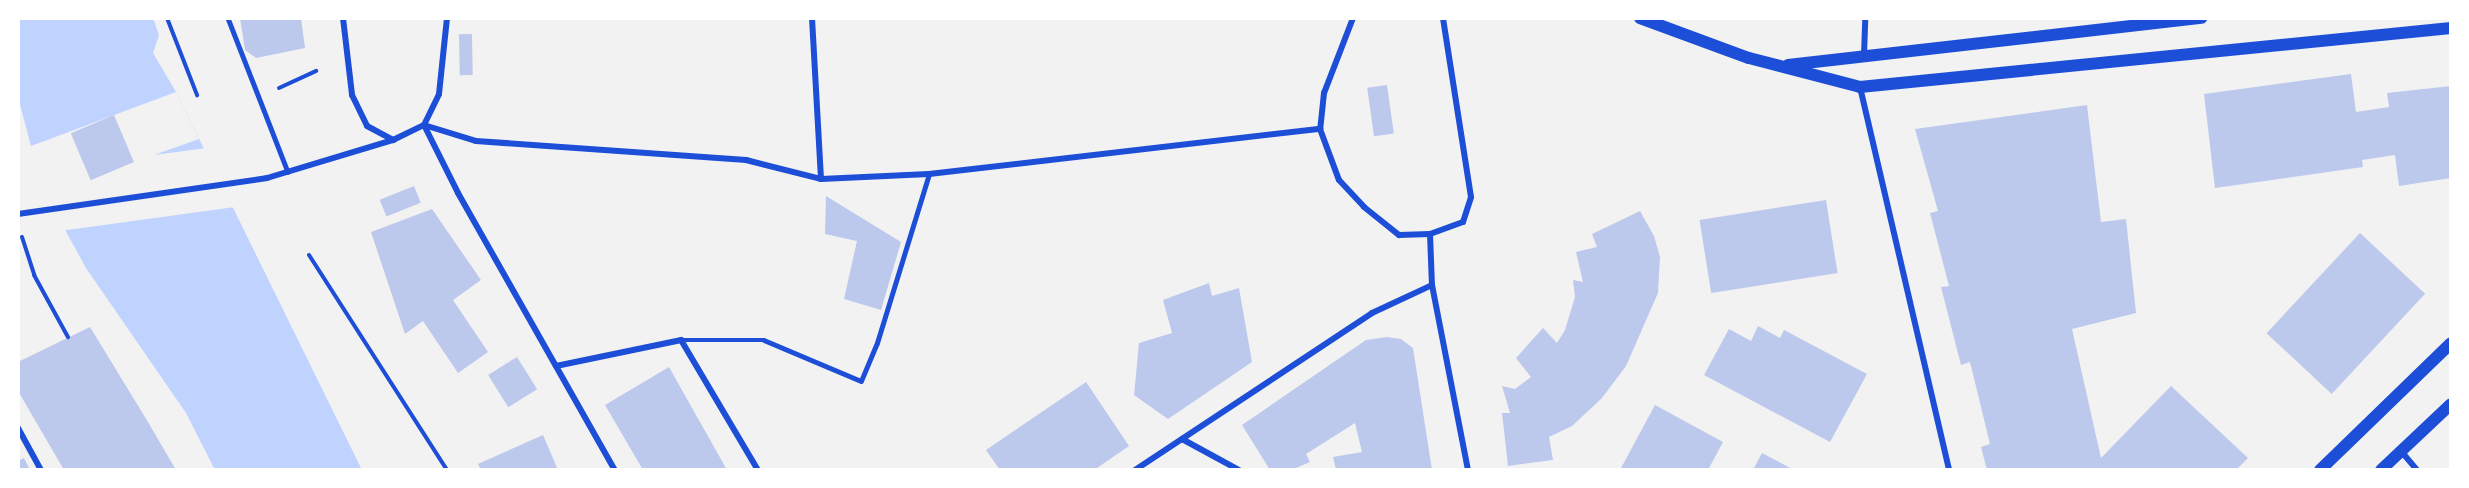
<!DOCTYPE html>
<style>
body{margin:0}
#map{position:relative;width:2469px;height:488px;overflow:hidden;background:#f2f2f2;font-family:"Alegreya Sans",sans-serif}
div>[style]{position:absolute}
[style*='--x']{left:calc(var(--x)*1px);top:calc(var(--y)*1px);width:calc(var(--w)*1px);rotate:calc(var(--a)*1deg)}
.water>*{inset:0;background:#bfd3fe}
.pier>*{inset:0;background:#f2f2f2}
.building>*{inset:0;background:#bdc9ec;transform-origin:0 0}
.path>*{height:4px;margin:-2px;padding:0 2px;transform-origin:2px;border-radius:2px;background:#1d4ed8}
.service>*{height:4.5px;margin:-2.25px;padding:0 2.25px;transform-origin:2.25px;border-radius:2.25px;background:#1d4ed8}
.minor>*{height:6px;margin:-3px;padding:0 3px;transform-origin:3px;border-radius:3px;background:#1d4ed8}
.secondary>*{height:12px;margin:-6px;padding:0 6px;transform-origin:6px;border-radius:6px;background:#1d4ed8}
span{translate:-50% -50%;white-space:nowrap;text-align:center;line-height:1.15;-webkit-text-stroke:4.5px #fff;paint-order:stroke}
.frame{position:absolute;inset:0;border:20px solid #fff;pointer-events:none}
</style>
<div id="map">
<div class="water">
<div style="clip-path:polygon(18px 18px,153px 18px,159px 35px,153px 53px,176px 92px,362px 470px,215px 470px,186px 413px,86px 268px,42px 188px,18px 97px)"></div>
</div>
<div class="pier">
<div style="clip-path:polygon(176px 92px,199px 139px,154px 155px,207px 148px,235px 207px,60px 231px,39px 189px,31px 146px)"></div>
</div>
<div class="building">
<div style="clip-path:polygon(240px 18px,301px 18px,305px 48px,256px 58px,245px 50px)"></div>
<div style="left:472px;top:34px;width:41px;height:13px;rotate:89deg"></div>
<div style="clip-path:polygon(2351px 74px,2356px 112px,2389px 107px,2387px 93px,2451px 86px,2451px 178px,2399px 186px,2395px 155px,2362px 160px,2363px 167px,2215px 188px,2204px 94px)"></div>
<div style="left:1387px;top:85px;width:49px;height:20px;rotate:82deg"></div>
<div style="clip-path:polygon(2087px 105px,2101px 222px,2126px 219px,2136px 313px,2072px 329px,2101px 458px,2171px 386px,2248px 458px,2236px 470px,1987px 470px,1981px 447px,1990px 444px,1970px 362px,1961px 365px,1941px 287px,1949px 286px,1930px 213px,1938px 211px,1915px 129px)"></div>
<div style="left:114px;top:115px;width:51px;height:47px;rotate:67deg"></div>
<div style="left:414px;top:186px;width:18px;height:37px;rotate:68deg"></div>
<div style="clip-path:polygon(826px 196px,901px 242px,881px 310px,844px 299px,857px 241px,825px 234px)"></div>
<div style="left:1826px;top:200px;width:74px;height:128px;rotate:81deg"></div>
<div style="clip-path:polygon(432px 209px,481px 280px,453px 300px,488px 352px,458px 373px,423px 321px,405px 334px,371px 232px)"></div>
<div style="clip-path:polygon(1640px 211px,1654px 236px,1660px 257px,1658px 293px,1626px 366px,1602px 398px,1572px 426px,1549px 437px,1553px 460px,1508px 466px,1502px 413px,1510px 413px,1502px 386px,1515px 389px,1531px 377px,1516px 358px,1543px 328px,1557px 343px,1565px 330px,1575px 297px,1573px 280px,1583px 282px,1576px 252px,1597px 247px,1592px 234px)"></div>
<div style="left:2360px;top:233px;width:89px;height:137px;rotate:43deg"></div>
<div style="clip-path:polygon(1209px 283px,1212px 296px,1239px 288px,1252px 362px,1168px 419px,1134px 395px,1139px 343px,1172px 333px,1163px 300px)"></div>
<div style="clip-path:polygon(1758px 326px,1780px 338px,1784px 330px,1867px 374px,1830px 442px,1704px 375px,1729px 329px,1751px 341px)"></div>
<div style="clip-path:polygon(90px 327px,148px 422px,176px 470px,64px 470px,18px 391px,18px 362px)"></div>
<div style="clip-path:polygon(1387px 337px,1401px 339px,1413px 348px,1432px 470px,1336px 470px,1333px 457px,1362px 452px,1355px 423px,1306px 454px,1310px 462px,1291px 470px,1270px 470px,1242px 425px,1366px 340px)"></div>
<div style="left:517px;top:357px;width:38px;height:34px;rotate:58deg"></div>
<div style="clip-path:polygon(669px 367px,727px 470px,643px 470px,605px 405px)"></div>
<div style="clip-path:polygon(1086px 382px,1129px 446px,1094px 470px,1000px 470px,986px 450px)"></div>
<div style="clip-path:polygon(1655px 405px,1723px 442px,1708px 470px,1620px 470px)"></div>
<div style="clip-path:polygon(543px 435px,558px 470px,481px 470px,478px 464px)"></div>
<div style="clip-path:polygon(1762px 453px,1794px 470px,1753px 470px)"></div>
<div style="clip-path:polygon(24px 458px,30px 470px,18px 470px,18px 461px)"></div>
</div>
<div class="path">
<div style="--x:167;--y:18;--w:83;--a:68.7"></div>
<div style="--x:279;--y:88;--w:41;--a:-24.7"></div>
<div style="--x:22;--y:237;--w:40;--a:72"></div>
<div style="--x:34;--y:275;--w:71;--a:61.3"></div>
<div style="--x:309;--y:255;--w:255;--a:57.3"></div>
</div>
<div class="service">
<div style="--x:228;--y:18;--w:165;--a:68.7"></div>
<div style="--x:681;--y:340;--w:83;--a:0"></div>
<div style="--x:764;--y:340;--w:105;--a:22.9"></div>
<div style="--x:861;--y:381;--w:41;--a:-67.2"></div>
<div style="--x:877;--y:343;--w:177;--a:-72.9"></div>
</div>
<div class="minor">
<div style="--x:343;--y:18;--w:78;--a:83.3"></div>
<div style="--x:352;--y:95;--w:34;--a:64"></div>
<div style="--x:367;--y:126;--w:30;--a:28"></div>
<div style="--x:812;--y:18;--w:161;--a:86.8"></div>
<div style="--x:1353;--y:18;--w:80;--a:111.1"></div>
<div style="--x:1324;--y:93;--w:36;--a:96"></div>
<div style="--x:1320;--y:129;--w:54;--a:69.6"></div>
<div style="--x:1339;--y:180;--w:37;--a:47"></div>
<div style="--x:1364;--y:207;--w:45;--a:38.7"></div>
<div style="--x:1399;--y:235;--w:31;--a:-2"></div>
<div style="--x:1430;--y:234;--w:35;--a:-20"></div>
<div style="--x:1463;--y:222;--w:26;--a:-72"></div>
<div style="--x:1471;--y:197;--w:181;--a:-98.9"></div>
<div style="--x:1864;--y:55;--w:37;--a:-88"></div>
<div style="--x:1860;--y:87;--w:393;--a:76.9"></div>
<div style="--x:424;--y:125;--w:54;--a:17.1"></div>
<div style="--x:476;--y:141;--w:271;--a:4"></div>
<div style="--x:746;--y:160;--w:77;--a:14.2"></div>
<div style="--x:821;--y:179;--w:108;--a:-2.7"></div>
<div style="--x:929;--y:174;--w:394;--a:-6.6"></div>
<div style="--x:424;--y:125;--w:76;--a:63.4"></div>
<div style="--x:458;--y:193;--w:318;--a:60.5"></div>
<div style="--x:18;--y:214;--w:252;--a:-8.2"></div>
<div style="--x:267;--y:178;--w:132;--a:-16.8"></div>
<div style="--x:393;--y:140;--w:34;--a:-26"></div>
<div style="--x:424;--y:125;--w:34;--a:-64"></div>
<div style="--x:439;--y:94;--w:76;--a:-84"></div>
<div style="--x:1430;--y:234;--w:51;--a:87.8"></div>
<div style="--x:1432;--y:285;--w:188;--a:79"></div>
<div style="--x:556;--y:366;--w:128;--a:-11.7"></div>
<div style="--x:681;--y:340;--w:151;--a:59.4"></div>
<div style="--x:18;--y:428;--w:48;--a:61.3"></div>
<div style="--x:1182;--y:439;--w:65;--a:28.5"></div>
<div style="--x:2401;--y:451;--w:25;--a:50"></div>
<div style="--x:1135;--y:470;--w:284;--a:-33.5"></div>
<div style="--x:1372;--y:313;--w:66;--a:-25"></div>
</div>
<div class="secondary">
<div style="--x:1640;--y:18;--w:116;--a:20.2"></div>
<div style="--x:1749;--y:58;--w:115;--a:14.6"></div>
<div style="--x:1860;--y:87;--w:594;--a:-5.7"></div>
<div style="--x:1788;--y:65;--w:416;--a:-6.5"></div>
<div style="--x:2320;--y:470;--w:182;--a:-44.1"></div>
<div style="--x:2381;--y:470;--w:96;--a:-43.3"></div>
</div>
<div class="frame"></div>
</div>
